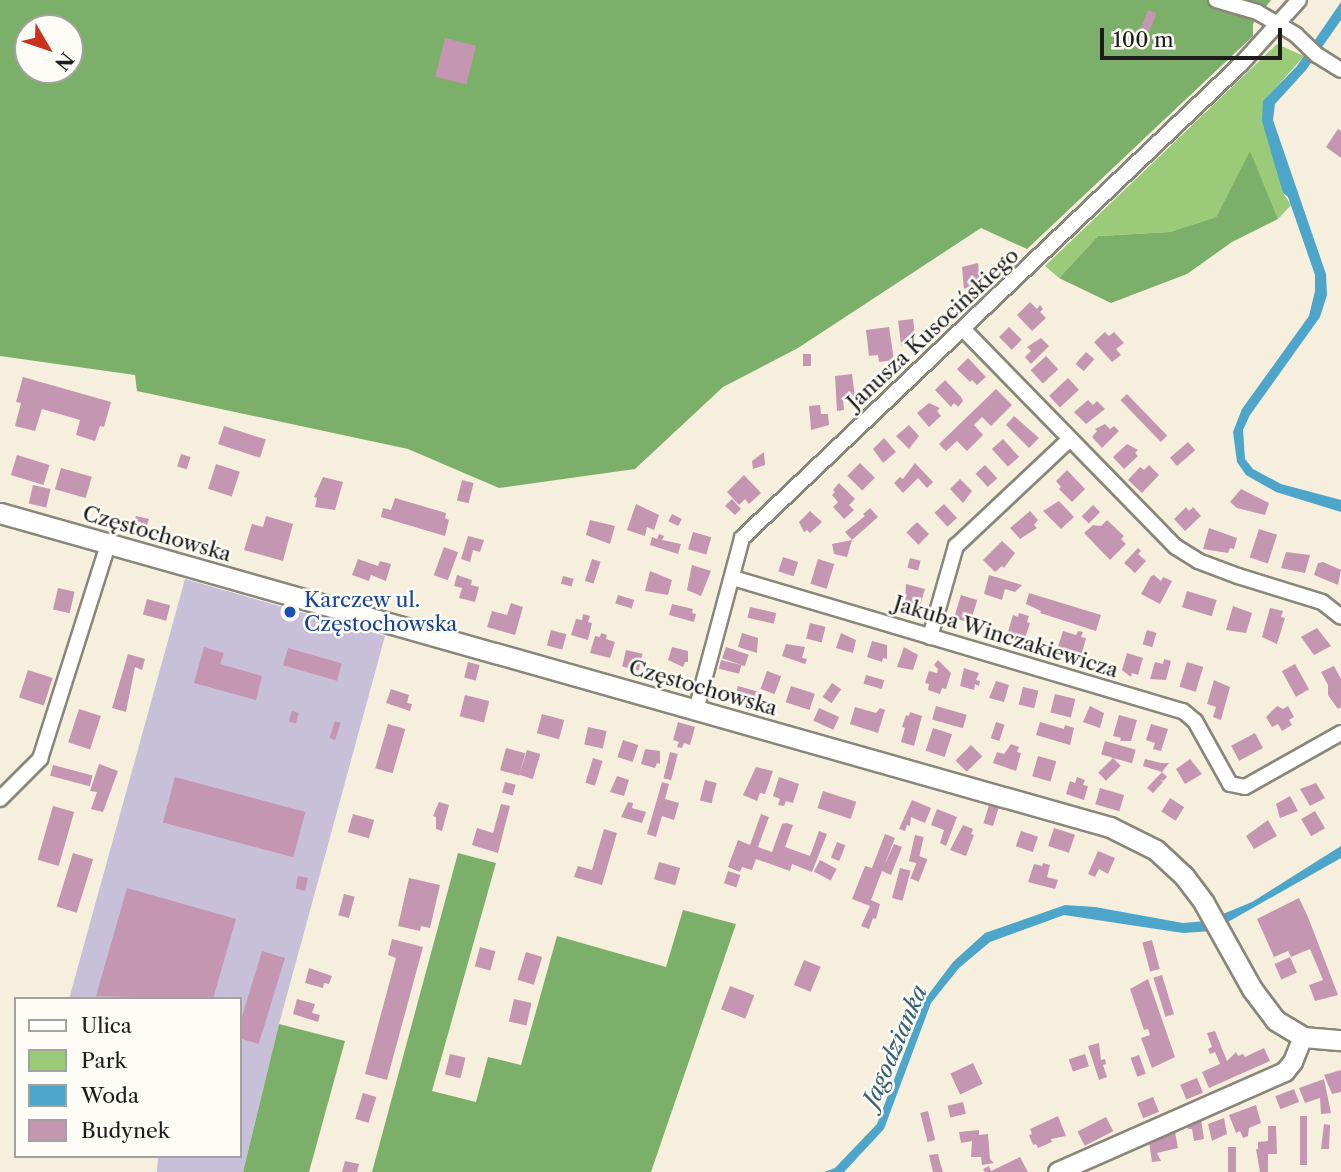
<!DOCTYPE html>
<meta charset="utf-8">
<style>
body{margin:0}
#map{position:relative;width:1341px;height:1172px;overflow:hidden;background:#f6efdd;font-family:"Libre Caslon Text",serif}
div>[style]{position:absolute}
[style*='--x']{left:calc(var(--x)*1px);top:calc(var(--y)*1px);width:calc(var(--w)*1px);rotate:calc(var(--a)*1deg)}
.industrial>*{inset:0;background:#c8bfd8}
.green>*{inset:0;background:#9bcb79}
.forest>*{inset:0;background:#7caf69}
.water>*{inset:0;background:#4da5ca}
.building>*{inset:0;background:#c496b1;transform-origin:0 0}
.roads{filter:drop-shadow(2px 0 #89867c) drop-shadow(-2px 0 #89867c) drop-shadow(0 2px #89867c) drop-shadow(0 -2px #89867c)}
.minor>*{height:14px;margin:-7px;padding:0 7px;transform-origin:7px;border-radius:7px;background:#fff}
.tertiary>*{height:18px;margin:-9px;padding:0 9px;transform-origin:9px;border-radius:9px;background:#fff}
.secondary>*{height:19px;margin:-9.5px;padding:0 9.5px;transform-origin:9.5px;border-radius:9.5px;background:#fff}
.dots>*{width:19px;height:19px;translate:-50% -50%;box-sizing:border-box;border:4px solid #fdfcf7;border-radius:50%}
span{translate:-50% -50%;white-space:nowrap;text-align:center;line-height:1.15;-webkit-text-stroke:5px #fdfcf7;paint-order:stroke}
.street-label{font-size:21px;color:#1c1c1c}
.transit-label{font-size:21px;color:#164399}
.left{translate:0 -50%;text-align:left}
.water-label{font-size:23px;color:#346073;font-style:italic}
.legend{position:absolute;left:14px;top:997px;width:228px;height:161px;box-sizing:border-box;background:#fdfcf7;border:2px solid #a3a29f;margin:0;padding:9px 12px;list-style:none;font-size:21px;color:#1c1c1c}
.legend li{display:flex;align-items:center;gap:14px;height:35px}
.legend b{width:35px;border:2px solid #a3a29f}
.north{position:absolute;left:14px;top:14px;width:70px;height:70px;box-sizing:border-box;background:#fdfcf7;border:2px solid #a3a29f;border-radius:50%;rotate:129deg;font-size:19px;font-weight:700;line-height:28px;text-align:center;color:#1c1c1c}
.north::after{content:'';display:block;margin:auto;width:24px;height:32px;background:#c8321e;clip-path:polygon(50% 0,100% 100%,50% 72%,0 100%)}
.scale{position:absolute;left:1100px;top:28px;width:182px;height:32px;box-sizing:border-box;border:4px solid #1c1c1c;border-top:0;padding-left:9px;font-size:21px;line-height:24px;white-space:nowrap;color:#1c1c1c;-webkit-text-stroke:5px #fdfcf7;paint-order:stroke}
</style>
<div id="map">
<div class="industrial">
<div style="clip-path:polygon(185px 579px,385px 636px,279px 1024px,243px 1172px,157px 1172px,158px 1156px,240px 1156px,240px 999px,69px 999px)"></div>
</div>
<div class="green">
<div style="clip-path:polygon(1277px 44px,1304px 56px,1263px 102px,1283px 193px,1291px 205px,1278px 219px,1250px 152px,1216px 217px,1170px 232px,1098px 236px,1059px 278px,1045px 266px)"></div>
</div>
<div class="forest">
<div style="clip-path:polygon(evenodd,0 0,1271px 0,1253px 24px,1253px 36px,1027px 249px,981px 228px,798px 348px,723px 387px,635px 469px,499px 488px,408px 449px,137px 391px,135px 375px,0 356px,0 0,28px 28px,70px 28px,70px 70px,28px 70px,28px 28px)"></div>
<div style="clip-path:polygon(1250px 151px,1278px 219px,1232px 242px,1187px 274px,1111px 303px,1059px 278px,1098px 236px,1170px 232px,1216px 217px)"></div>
<div style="clip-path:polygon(458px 853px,496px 863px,432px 1091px,476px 1102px,488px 1057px,521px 1065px,557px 936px,666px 967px,683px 910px,736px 924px,651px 1172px,372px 1172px)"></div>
<div style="clip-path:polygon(279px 1024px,345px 1041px,309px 1172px,243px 1172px)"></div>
</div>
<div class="water">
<div style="clip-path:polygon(1341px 2px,1341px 20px,1306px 70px,1275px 104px,1273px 120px,1326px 274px,1327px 295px,1320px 317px,1250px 415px,1243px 430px,1245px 459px,1253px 469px,1281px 484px,1341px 500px,1341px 512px,1276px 492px,1246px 475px,1237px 462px,1233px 432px,1242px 409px,1309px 316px,1315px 291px,1315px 275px,1288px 197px,1283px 193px,1262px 121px,1263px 101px,1297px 66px)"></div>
<div style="clip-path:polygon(1341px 846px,1341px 858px,1212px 931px,1183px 933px,1064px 915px,990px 942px,959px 968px,931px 1003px,884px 1129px,844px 1172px,824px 1172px,835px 1168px,877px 1124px,925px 999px,953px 962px,985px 933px,1065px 905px,1095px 907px,1183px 923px,1206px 921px,1252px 902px)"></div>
</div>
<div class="building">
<div style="left:1148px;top:10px;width:9px;height:20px;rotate:21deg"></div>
<div style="left:445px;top:38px;width:32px;height:40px;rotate:14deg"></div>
<div style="clip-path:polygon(1338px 129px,1341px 131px,1341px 158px,1326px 147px)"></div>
<div style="clip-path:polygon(978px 263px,980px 282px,964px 289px,962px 267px)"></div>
<div style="clip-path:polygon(1030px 302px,1037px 309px,1040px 305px,1043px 309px,1040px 312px,1046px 318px,1032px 331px,1017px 315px)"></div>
<div style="left:913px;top:319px;width:25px;height:15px;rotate:83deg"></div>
<div style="clip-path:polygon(889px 327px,894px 360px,879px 362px,878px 355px,869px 356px,866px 330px)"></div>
<div style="left:1009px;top:327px;width:18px;height:14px;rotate:45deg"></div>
<div style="clip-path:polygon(1105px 332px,1109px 336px,1114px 332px,1124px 343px,1116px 349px,1121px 355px,1112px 362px,1094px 342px)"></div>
<div style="clip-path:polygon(1041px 338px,1049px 346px,1031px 364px,1025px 357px,1031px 351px,1027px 347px)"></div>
<div style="left:1086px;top:352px;width:11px;height:16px;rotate:41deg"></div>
<div style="left:803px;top:354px;width:8px;height:12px"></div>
<div style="left:1046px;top:356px;width:18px;height:21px;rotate:47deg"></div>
<div style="clip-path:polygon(968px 358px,986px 377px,977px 385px,972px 380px,970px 382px,957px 369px)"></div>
<div style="clip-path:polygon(852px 374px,855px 397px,843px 398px,844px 410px,837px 411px,835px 376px)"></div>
<div style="clip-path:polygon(23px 377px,111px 402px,104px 427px,100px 426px,95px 441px,76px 435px,80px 420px,42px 409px,35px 431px,15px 426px,21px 403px,16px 402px)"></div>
<div style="left:1068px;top:378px;width:16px;height:26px;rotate:47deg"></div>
<div style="clip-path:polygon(945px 380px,961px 397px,963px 401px,958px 407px,954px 403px,951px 407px,935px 390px)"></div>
<div style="clip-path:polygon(996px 389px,1012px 405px,991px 426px,982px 417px,974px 425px,983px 435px,967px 451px,957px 441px,946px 451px,939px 444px)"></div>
<div style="left:1127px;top:394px;width:58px;height:9px;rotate:46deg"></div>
<div style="clip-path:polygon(1088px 400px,1093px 405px,1097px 401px,1105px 409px,1086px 424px,1074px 412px)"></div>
<div style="clip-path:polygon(929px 403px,940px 408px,937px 411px,941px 416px,929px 427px,917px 413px)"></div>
<div style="clip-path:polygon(820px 405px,821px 414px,828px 414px,829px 425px,811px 430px,809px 406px)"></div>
<div style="clip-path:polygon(1014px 416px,1039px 438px,1029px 448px,1006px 425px)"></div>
<div style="clip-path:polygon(1105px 424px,1110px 429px,1114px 426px,1119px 431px,1102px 448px,1092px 437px,1097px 431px,1095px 429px)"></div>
<div style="clip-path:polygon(909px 425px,919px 436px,909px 449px,896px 436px)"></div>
<div style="left:224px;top:426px;width:44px;height:19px;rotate:18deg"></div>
<div style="clip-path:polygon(884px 438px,896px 452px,883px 463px,873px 449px)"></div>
<div style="left:1003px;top:439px;width:24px;height:15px;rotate:48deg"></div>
<div style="left:1188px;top:442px;width:11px;height:24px;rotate:49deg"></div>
<div style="clip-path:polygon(1127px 444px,1138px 450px,1135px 453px,1138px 456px,1124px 469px,1113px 457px)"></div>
<div style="clip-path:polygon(764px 452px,765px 465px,753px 469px,752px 461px)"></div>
<div style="left:181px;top:454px;width:10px;height:13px;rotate:17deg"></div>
<div style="left:17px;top:455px;width:34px;height:21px;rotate:17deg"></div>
<div style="left:860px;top:463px;width:21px;height:18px;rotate:45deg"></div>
<div style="clip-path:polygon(915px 463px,933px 482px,927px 488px,918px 478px,903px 493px,894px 483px,900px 477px,903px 479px)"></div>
<div style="left:216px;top:464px;width:25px;height:26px;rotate:18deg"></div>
<div style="left:985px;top:465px;width:18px;height:13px;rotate:47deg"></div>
<div style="clip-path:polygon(1149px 465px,1159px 475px,1142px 493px,1128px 480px,1140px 467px,1144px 470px)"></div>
<div style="left:61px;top:468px;width:32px;height:22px;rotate:16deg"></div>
<div style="clip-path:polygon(1067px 470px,1085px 489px,1072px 502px,1059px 489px,1061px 487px,1056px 481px)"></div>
<div style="clip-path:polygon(744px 475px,761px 493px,749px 504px,745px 499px,739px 505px,727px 492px)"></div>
<div style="clip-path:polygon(323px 477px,343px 482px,335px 510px,315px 507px,317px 498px,314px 497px)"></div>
<div style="clip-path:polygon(960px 479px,972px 491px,963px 503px,950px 489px)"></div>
<div style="left:462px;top:480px;width:12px;height:21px;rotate:14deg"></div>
<div style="clip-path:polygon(839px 483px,855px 499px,849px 505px,854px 510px,844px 519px,833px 507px,838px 502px,832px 495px,835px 492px,833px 490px)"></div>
<div style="left:33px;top:485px;width:18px;height:19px;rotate:13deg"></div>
<div style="clip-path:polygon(1241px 489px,1269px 503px,1265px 515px,1237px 508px,1230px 502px)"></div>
<div style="clip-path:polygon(395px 498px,446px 513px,445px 518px,449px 520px,445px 536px,381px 517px,383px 508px,391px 510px)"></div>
<div style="clip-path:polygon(732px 499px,741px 509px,735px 515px,725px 506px)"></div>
<div style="clip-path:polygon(1059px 501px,1074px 517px,1061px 529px,1043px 511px)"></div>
<div style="clip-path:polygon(636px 504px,659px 515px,654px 530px,647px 527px,645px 536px,627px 530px)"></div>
<div style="left:944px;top:504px;width:19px;height:13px;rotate:47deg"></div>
<div style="left:1093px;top:505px;width:10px;height:16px;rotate:45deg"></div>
<div style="clip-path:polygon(1186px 507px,1189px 511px,1193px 507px,1201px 516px,1185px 531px,1174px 519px)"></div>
<div style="clip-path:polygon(870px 508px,878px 517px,852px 540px,845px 532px,865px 516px,863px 514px)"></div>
<div style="clip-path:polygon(810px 511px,822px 522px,810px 533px,807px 530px,804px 532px,799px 522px)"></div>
<div style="clip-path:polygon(1030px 511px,1038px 520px,1034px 525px,1037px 528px,1020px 539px,1010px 528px)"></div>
<div style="left:672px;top:514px;width:11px;height:8px;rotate:27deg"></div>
<div style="clip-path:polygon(136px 516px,149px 519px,146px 528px,133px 524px)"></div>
<div style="clip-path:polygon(266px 516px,293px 524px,283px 561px,244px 550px,252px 524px,263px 527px)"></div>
<div style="clip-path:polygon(590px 520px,615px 526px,610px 544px,586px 535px)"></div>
<div style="clip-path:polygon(1107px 520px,1124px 536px,1121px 539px,1126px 544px,1110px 560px,1084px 533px,1093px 525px,1101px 526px)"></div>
<div style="left:917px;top:522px;width:17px;height:15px;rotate:45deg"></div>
<div style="clip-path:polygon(1209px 528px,1237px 538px,1234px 549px,1230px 548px,1228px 553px,1203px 549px)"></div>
<div style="left:1259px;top:529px;width:19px;height:30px;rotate:18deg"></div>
<div style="left:693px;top:532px;width:19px;height:18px;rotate:16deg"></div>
<div style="clip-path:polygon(659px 534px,664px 536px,662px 540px,681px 544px,678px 554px,650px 545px,652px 537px,657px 539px)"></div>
<div style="clip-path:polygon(468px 536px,484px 540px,480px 552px,473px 550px,470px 562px,461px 559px)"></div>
<div style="clip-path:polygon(852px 540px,847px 557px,834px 554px,832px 544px)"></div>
<div style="clip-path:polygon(1002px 541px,1015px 553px,1004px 568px,1002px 566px,995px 572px,983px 560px)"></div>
<div style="left:444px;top:547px;width:15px;height:30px;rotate:20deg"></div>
<div style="clip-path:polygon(1138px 548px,1141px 551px,1138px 554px,1146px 561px,1135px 573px,1124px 563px)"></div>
<div style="clip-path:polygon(1286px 552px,1310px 555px,1305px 573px,1281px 568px)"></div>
<div style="left:783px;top:557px;width:16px;height:15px;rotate:18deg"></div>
<div style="left:910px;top:558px;width:11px;height:10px;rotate:15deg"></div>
<div style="clip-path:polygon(358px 559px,378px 566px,380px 561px,391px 564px,386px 581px,371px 575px,369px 581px,352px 575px)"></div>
<div style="left:592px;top:559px;width:9px;height:23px;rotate:18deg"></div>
<div style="left:818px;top:559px;width:17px;height:26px;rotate:17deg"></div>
<div style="clip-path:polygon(1323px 562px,1341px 570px,1338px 585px,1314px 575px,1318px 563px)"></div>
<div style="clip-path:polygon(692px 565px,711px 571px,701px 596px,687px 590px)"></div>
<div style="clip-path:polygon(650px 571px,672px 580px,668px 595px,645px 591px)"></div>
<div style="clip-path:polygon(457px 575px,472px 580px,471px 585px,479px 587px,475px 602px,459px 598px,462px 588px,454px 586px)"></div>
<div style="clip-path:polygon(989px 575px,1022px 585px,1015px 592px,1005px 589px,1002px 600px,984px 594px)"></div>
<div style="clip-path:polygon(1154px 575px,1161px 581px,1163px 577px,1172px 581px,1160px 604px,1141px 594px,1151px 576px)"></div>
<div style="left:563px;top:576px;width:11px;height:8px;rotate:15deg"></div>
<div style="clip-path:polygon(906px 584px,925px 589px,920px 606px,905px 602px)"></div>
<div style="left:58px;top:588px;width:17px;height:22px;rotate:13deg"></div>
<div style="left:1187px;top:591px;width:31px;height:17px;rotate:17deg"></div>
<div style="clip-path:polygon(1029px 593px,1101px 615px,1096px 631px,1040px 613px,1041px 611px,1026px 604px)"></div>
<div style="left:618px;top:595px;width:17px;height:9px;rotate:17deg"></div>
<div style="left:961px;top:595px;width:17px;height:24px;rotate:17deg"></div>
<div style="left:147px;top:599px;width:24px;height:16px;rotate:15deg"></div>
<div style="clip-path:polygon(511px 603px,523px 607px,515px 635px,487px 627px,492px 611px,507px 615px)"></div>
<div style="clip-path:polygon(672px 604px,693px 609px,692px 613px,696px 614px,694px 622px,669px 615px)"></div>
<div style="clip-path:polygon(1233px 606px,1252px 613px,1246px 633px,1226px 630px)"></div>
<div style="left:750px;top:607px;width:27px;height:11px;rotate:13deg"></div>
<div style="clip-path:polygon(1270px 608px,1283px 611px,1281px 617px,1285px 618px,1277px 644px,1262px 637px)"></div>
<div style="clip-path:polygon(1019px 613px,1029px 616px,1027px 622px,1030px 623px,1024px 641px,1007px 635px,1013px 615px,1018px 617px)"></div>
<div style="clip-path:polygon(583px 614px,590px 616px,588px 622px,592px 623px,588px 640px,571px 635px,576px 619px,582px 620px)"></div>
<div style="left:810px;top:623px;width:16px;height:16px;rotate:14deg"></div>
<div style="clip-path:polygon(1317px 628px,1331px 646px,1314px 655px,1301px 637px)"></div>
<div style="left:551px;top:630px;width:16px;height:16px;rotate:15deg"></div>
<div style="left:1147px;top:630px;width:10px;height:15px;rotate:17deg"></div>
<div style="clip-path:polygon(1063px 631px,1076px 635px,1078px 631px,1083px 632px,1081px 637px,1086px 638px,1081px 657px,1057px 650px)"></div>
<div style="clip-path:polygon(601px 633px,607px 635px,606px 639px,615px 642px,610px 658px,590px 653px,595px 636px,600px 637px)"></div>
<div style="clip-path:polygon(742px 633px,758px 638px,757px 653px,738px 647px)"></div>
<div style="clip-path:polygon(841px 633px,856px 640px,853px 653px,836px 648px)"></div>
<div style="clip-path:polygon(872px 641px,887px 645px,887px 659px,883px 658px,882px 662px,867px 657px)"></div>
<div style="clip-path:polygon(786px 644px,805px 647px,802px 658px,807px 659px,805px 664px,782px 656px)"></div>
<div style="clip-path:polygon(204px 647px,224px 653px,220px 664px,262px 676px,256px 700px,194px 683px)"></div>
<div style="clip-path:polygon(672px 647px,688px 651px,688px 662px,685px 662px,683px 667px,668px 660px)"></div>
<div style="left:726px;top:647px;width:24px;height:12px;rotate:19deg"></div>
<div style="clip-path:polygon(904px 647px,918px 655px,913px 670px,897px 667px)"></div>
<div style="left:288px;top:648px;width:56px;height:18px;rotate:16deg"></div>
<div style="left:626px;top:650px;width:17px;height:17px;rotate:13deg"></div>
<div style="clip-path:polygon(1127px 653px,1143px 658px,1138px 675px,1132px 673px,1131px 677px,1122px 670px)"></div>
<div style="clip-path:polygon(128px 654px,145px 659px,142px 670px,135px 667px,126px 712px,112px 708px)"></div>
<div style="clip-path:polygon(1164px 659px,1171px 661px,1166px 680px,1150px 679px,1155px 662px,1163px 664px)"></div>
<div style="left:721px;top:660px;width:21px;height:9px;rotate:14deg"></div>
<div style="clip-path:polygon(938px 660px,951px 673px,946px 689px,942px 688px,940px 694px,928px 690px,929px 684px,925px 683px,929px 671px,937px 673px,938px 669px,934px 665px)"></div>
<div style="left:468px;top:662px;width:12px;height:16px;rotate:14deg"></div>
<div style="left:1187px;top:662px;width:17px;height:26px;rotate:17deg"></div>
<div style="left:1295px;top:664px;width:29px;height:15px;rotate:61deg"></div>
<div style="clip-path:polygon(1334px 666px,1341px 679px,1341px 707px,1338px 709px,1328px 695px,1328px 685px,1321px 672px)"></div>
<div style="clip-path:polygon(964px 668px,979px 673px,976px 680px,980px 681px,979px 686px,975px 684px,974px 690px,960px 686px)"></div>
<div style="left:28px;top:670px;width:26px;height:29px;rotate:18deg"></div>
<div style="left:767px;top:671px;width:15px;height:19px;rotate:20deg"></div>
<div style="left:866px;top:675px;width:19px;height:9px;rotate:16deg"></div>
<div style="clip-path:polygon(1214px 680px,1230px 687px,1221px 720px,1213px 717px,1216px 707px,1207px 704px)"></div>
<div style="clip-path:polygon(996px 681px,1009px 685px,1004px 702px,989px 698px)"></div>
<div style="left:832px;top:683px;width:11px;height:17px;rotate:34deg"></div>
<div style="left:738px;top:686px;width:22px;height:12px;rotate:16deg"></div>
<div style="left:791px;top:686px;width:25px;height:17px;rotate:18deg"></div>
<div style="left:1023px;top:687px;width:16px;height:18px;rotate:14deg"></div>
<div style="clip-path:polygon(391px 689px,409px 695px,407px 703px,412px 704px,410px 711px,386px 703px)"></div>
<div style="left:1055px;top:694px;width:21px;height:19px;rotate:14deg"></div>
<div style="left:465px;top:695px;width:25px;height:22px;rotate:14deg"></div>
<div style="left:936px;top:706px;width:32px;height:14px;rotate:16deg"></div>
<div style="clip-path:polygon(1090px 706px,1104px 713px,1100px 728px,1083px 722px)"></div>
<div style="clip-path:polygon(1277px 706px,1283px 709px,1288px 706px,1294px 717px,1289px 720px,1292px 725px,1282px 731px,1278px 724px,1272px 727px,1266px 717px)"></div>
<div style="clip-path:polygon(855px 707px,876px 713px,880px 708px,885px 710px,878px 733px,850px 724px)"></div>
<div style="left:819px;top:708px;width:22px;height:14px;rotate:24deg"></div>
<div style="left:79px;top:709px;width:23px;height:35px;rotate:18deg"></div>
<div style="left:292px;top:711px;width:7px;height:11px;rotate:16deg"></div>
<div style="clip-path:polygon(910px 712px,922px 716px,914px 746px,901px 742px,905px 728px,902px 727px,906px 715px,909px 716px)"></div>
<div style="left:542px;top:714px;width:23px;height:20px;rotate:15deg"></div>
<div style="clip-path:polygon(1119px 715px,1137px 720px,1131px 741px,1120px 741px,1121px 738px,1113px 736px)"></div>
<div style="left:335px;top:721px;width:6px;height:18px;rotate:18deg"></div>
<div style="clip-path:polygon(678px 722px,695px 727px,690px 745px,684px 743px,682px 748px,677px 747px,679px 742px,673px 740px)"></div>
<div style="left:996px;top:722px;width:9px;height:17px;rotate:18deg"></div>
<div style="clip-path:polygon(1040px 722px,1064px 729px,1065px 725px,1074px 728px,1070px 745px,1036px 735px)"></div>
<div style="left:388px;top:724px;width:18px;height:46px;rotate:16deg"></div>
<div style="clip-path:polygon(1151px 724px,1168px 729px,1161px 751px,1153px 749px,1155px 743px,1146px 740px)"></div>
<div style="left:588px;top:727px;width:19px;height:18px;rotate:12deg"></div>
<div style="left:933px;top:728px;width:20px;height:24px;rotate:18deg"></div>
<div style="left:1255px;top:733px;width:17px;height:27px;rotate:62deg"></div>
<div style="left:623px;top:740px;width:16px;height:18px;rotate:18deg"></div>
<div style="left:1105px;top:741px;width:32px;height:14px;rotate:16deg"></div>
<div style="clip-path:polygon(1011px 744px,1019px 747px,1017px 752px,1021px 753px,1016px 771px,993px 763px,997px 752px,1004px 754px)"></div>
<div style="left:971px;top:745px;width:16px;height:22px;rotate:45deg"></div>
<div style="left:506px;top:748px;width:20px;height:23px;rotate:15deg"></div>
<div style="clip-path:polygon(645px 749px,660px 751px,660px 764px,657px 763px,655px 768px,641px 764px)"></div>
<div style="left:527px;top:750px;width:14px;height:26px;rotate:17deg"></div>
<div style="left:670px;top:752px;width:8px;height:27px;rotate:14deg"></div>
<div style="left:1038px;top:756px;width:19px;height:21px;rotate:16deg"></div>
<div style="left:593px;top:758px;width:10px;height:26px;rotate:17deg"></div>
<div style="left:1113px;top:758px;width:11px;height:21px;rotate:45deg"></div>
<div style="clip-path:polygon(1145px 759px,1161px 763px,1169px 763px,1162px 772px,1143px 766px)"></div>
<div style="clip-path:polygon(1190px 759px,1202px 774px,1185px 784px,1176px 769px)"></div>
<div style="clip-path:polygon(99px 764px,118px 771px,103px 812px,91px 809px,97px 792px,90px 791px)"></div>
<div style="left:53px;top:765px;width:41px;height:11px;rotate:15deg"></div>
<div style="clip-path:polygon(756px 767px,773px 771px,765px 794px,760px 793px,757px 801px,743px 795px)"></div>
<div style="clip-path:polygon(1162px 772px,1167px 777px,1163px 781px,1159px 779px,1163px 782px,1153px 793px,1147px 788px)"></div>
<div style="clip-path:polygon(617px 776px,629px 780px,624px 796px,610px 792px)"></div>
<div style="left:175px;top:777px;width:135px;height:47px;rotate:15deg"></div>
<div style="clip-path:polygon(779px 777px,799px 784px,793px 803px,786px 801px,784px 806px,778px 805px,780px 799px,773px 796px)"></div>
<div style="clip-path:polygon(1077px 777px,1085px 780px,1083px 785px,1088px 786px,1084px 800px,1066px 794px,1070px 781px,1075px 783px)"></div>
<div style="left:705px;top:780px;width:12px;height:21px;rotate:14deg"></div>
<div style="left:505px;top:782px;width:11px;height:11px;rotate:15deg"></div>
<div style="clip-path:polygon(662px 782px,669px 784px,665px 799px,679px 803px,674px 820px,662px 816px,656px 837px,647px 834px)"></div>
<div style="clip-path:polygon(1316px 783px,1325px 798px,1310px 806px,1300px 789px)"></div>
<div style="left:1100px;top:788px;width:25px;height:17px;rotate:16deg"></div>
<div style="left:823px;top:791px;width:35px;height:18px;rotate:18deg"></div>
<div style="clip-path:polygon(1290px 796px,1298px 811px,1280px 818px,1276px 804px)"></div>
<div style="left:1170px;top:798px;width:17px;height:16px;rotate:33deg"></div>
<div style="clip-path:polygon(912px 800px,931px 808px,925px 823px,911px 817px,910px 826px,907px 825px,905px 831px,899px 829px)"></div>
<div style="clip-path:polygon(439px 802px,449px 805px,442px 831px,436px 829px,436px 817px,433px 816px)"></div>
<div style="clip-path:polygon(628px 802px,633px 803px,632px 808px,646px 812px,642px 823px,621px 817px)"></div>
<div style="clip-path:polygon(501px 804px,510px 806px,498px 853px,472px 845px,477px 828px,493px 833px)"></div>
<div style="left:989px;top:805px;width:10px;height:19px;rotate:17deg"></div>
<div style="left:53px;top:806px;width:22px;height:56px;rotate:16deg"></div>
<div style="clip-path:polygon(937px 809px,957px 817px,946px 846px,940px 843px,944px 830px,931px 825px)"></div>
<div style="left:1315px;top:811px;width:20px;height:16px;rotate:60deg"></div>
<div style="left:353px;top:814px;width:22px;height:19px;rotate:16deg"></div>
<div style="clip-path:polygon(761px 814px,769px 817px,758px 847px,772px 852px,782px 824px,786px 823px,793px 825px,785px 847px,810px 856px,819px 831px,827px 834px,812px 872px,792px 864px,790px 871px,756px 859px,752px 870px,742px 867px,740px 872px,728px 867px,738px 840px,750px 845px)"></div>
<div style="clip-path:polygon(1268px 820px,1277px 836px,1254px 849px,1246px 836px)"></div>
<div style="clip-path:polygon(963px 825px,973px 829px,971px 834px,974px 835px,966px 856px,950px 850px)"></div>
<div style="left:1054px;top:828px;width:22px;height:19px;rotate:18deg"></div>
<div style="clip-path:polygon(604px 829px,617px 833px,602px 885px,574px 877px,578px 866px,592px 870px)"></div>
<div style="left:1021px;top:831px;width:18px;height:16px;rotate:19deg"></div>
<div style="clip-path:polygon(885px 834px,895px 838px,884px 866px,894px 844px,902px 847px,891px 875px,882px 871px,871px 900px,880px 904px,876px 919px,873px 918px,869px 929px,861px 926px,870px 906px,852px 899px,865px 866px,872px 868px)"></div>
<div style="left:915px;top:835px;width:9px;height:27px;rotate:13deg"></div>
<div style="left:837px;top:842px;width:9px;height:17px;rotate:21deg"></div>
<div style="clip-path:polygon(1098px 851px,1115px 858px,1108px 874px,1099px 869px,1095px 877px,1088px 874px)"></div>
<div style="left:73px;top:853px;width:21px;height:56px;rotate:17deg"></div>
<div style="left:919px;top:856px;width:9px;height:24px;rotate:21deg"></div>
<div style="left:820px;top:860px;width:19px;height:13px;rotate:28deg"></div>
<div style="left:659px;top:862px;width:22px;height:18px;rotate:16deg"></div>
<div style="clip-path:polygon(1043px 863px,1050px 865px,1047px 877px,1058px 880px,1055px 889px,1028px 882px,1034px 864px,1042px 866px)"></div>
<div style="left:900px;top:868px;width:11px;height:31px;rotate:15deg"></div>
<div style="left:728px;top:871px;width:13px;height:13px;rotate:18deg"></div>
<div style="left:298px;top:876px;width:10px;height:13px;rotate:11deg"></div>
<div style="clip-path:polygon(409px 878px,440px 885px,430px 928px,421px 926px,420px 931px,398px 926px)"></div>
<div style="clip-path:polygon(127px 888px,236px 919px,213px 999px,96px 996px)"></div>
<div style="left:344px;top:894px;width:11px;height:22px;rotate:15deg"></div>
<div style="clip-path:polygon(1299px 898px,1308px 917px,1338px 995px,1315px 1001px,1309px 985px,1323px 980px,1310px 949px,1291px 957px,1288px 951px,1274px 957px,1257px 919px)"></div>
<div style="clip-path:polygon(392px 939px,423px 947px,387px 1080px,365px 1074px,396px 958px,388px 955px)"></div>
<div style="left:1152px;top:940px;width:30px;height:10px;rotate:75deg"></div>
<div style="left:480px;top:947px;width:16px;height:20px;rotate:15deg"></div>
<div style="left:262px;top:951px;width:24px;height:90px;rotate:17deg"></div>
<div style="left:526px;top:952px;width:17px;height:29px;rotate:17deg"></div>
<div style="left:1290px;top:957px;width:17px;height:17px;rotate:66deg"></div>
<div style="left:804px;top:960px;width:18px;height:27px;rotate:22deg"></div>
<div style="clip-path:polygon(309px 968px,332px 976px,329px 984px,324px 983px,323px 988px,305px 983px)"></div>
<div style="left:1162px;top:975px;width:41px;height:9px;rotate:73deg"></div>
<div style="clip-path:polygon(1148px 979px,1175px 1057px,1152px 1068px,1141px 1038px,1150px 1035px,1148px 1029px,1144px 1030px,1130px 989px)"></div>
<div style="left:730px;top:986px;width:26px;height:25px;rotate:21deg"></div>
<div style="clip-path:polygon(297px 999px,315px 1004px,312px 1013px,320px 1015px,318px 1022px,293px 1014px)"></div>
<div style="left:514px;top:999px;width:18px;height:23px;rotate:13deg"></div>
<div style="clip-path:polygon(1215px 1031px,1227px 1061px,1236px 1052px,1238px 1056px,1243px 1054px,1245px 1057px,1264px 1048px,1270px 1061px,1209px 1088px,1202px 1072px,1220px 1064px,1215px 1052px,1210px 1054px,1208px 1049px,1212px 1047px,1207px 1033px)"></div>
<div style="clip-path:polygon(1099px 1043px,1101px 1060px,1105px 1059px,1106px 1064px,1103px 1065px,1107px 1077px,1099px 1080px,1088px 1046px)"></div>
<div style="left:450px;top:1054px;width:16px;height:21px;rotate:14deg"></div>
<div style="left:1085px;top:1054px;width:13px;height:17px;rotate:72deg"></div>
<div style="left:1139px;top:1055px;width:20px;height:9px;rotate:70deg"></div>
<div style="left:973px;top:1063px;width:23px;height:25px;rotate:65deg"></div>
<div style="clip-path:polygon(1341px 1070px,1341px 1092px,1332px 1094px,1324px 1075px)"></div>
<div style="left:1197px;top:1078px;width:16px;height:18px;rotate:68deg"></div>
<div style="clip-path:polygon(1324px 1079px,1331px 1113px,1321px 1114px,1320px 1098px,1305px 1103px,1299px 1088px)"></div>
<div style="left:1294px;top:1089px;width:14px;height:20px;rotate:69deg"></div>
<div style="left:363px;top:1093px;width:14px;height:27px;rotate:17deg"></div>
<div style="left:1153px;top:1097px;width:16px;height:17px;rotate:68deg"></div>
<div style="left:963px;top:1102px;width:12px;height:16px;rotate:76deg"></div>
<div style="clip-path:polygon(1256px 1105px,1261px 1123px,1249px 1128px,1248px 1136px,1243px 1138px,1240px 1131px,1236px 1133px,1229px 1115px)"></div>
<div style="left:928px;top:1111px;width:30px;height:8px;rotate:76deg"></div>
<div style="clip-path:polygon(1058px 1116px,1066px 1136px,1051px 1139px,1052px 1142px,1038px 1148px,1036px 1144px,1033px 1145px,1029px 1135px,1032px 1134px,1030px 1129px)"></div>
<div style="left:1300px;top:1116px;width:7px;height:49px"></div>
<div style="left:1106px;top:1117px;width:16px;height:32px;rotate:63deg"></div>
<div style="clip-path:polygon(1224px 1118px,1227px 1134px,1212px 1141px,1208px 1124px)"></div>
<div style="clip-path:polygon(1201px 1119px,1204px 1139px,1194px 1141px,1192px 1129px,1188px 1129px,1188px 1125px)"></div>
<div style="clip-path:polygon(1324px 1124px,1330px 1125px,1329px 1149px,1321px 1149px)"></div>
<div style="clip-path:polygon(1268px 1126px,1276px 1126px,1277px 1154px,1268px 1154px,1268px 1172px,1260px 1172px,1256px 1149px,1258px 1149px,1258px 1142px,1268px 1141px)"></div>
<div style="clip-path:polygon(979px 1130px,979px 1135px,988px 1134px,990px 1159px,994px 1163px,982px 1165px,981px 1157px,971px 1157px,972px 1141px,961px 1143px,959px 1132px)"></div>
<div style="clip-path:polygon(1175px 1132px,1178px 1148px,1157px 1153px,1161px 1161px,1152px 1162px,1149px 1142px)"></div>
<div style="left:1228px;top:1147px;width:8px;height:25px"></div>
<div style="clip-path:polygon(938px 1154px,941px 1166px,943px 1172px,933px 1172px,932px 1168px,929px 1155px)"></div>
<div style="clip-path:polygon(1020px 1157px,1028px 1172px,985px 1172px,983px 1169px,989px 1166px,991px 1171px)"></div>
<div style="clip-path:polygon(345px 1161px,359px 1164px,357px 1172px,342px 1172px)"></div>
</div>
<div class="roads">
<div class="minor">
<div style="--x:1216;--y:0;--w:43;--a:16.3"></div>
<div style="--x:1257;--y:12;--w:24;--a:30"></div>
<div style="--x:1278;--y:24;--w:21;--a:31"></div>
<div style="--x:1296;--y:35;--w:29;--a:44"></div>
<div style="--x:1317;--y:55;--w:28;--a:32"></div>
<div style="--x:964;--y:330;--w:303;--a:45.7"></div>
<div style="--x:1176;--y:547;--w:26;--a:32"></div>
<div style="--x:1198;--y:561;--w:43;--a:20.6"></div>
<div style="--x:1238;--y:576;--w:88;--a:17.2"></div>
<div style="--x:1322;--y:602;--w:24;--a:38"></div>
<div style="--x:733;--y:578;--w:469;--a:16.5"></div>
<div style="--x:1183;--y:711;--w:16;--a:40"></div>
<div style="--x:1195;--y:721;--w:72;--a:60.9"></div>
<div style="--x:1230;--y:784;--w:15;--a:11"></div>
<div style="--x:1245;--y:787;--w:110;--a:-29.4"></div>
<div style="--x:930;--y:637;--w:95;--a:-74.1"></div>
<div style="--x:956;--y:546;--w:156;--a:-43.2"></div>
<div style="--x:696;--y:710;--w:178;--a:-75"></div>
<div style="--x:742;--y:538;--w:688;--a:-43.53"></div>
<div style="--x:1241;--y:64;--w:86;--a:-47.8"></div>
<div style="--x:0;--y:799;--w:57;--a:-45"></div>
<div style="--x:40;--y:759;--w:225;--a:-72.4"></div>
</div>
<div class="tertiary">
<div style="--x:1058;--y:1172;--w:248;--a:-23.8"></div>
<div style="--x:1285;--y:1072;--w:13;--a:-51"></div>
<div style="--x:1293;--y:1062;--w:27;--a:-68"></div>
</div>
<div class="secondary">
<div style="--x:0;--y:513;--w:1154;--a:15.8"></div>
<div style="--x:1110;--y:827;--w:51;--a:26.6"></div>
<div style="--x:1156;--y:850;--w:38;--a:43"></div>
<div style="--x:1184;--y:876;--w:34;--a:53"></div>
<div style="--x:1204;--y:903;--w:98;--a:60.8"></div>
<div style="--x:1252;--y:989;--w:39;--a:53"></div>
<div style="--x:1275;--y:1020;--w:33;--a:31"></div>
<div style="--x:1303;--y:1037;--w:38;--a:5"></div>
</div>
</div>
<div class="dots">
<div style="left:290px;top:612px;background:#1a4fb4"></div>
</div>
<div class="street-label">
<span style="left:933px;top:329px;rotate:-43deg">Janusza Kusocińskiego</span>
<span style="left:157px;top:534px;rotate:16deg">Częstochowska</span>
<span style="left:1006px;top:637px;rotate:17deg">Jakuba Winczakiewicza</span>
<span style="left:703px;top:688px;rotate:16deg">Częstochowska</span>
</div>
<div class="transit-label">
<span class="left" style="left:304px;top:612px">Karczew ul.<br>Częstochowska</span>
</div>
<div class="water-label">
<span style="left:895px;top:1046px;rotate:-67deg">Jagodzianka</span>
</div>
<ul class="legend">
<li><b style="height:9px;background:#fff"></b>Ulica</li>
<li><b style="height:19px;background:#9bcb79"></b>Park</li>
<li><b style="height:19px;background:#4da5ca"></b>Woda</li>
<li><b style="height:19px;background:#c496b1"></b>Budynek</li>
</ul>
<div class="north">N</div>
<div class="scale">100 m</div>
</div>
